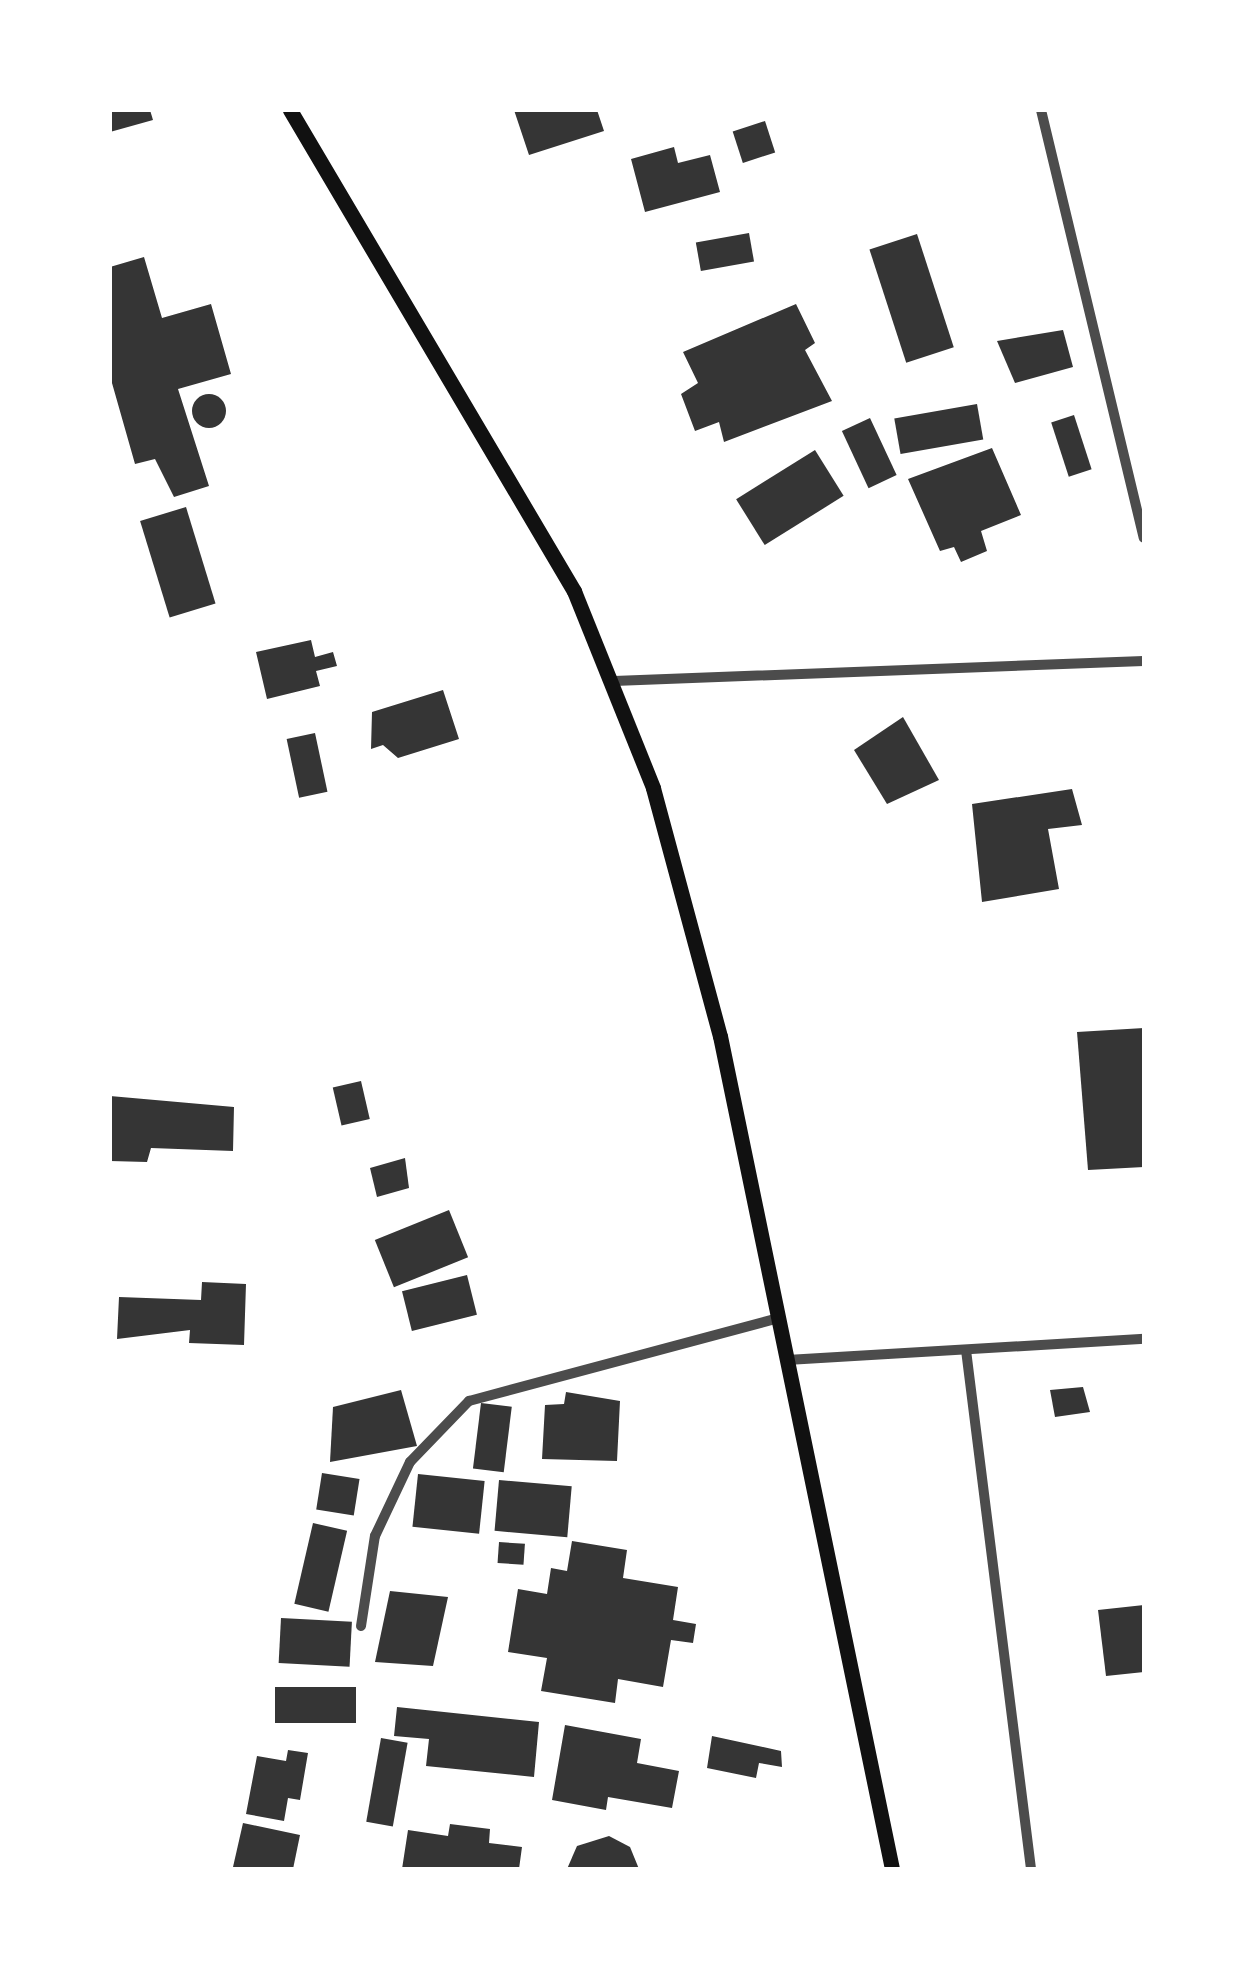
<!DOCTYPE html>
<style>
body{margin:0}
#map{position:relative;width:1254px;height:1979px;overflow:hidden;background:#fff;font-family:Quicksand,sans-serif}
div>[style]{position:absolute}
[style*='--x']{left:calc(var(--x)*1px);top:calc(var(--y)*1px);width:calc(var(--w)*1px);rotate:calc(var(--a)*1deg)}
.building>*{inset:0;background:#353535;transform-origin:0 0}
.round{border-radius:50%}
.minor>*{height:10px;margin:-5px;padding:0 5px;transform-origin:5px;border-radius:5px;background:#4c4c4c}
.secondary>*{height:15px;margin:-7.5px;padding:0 7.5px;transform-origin:7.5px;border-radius:7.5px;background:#111}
span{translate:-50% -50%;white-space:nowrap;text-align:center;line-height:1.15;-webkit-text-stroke:8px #fff;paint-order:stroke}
.frame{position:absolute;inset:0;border:112px solid #fff;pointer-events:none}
</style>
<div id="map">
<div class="building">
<div style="clip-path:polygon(110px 110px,150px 110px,153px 120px,110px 132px)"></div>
<div style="clip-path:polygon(514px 110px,597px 110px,604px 131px,529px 155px)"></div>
<div style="left:765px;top:121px;width:33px;height:34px;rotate:72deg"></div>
<div style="clip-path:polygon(674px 147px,678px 163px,710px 155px,720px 192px,645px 212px,631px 159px)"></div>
<div style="left:749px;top:233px;width:29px;height:54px;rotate:80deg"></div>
<div style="left:917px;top:234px;width:119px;height:50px;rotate:72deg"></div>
<div style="clip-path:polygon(144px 257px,162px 318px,211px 304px,231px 374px,178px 389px,209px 486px,174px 497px,155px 459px,135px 464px,110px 376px,110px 267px)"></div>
<div style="clip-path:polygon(796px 304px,815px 343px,805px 350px,832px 401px,724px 442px,719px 422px,695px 431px,681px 394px,698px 383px,683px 352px)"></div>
<div style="clip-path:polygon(1063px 330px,1073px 367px,1015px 383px,997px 341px)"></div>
<div class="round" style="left:192px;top:394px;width:34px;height:34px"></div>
<div style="left:977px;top:404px;width:36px;height:84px;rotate:80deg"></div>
<div style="left:1074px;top:415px;width:57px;height:24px;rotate:72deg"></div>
<div style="left:870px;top:418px;width:63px;height:31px;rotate:65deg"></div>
<div style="clip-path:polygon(992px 448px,1021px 515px,981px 531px,987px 551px,961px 562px,954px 547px,940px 551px,908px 479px)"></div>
<div style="left:815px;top:450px;width:54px;height:93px;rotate:58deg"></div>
<div style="left:186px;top:507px;width:101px;height:48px;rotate:73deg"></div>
<div style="clip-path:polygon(311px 640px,315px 657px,333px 652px,337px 666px,316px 671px,320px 686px,267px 699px,256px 652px)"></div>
<div style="clip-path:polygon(443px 690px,459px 739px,398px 758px,383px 745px,371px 749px,372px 712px)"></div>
<div style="clip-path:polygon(903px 717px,939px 780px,887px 804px,854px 750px)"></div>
<div style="left:315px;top:733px;width:60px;height:29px;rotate:78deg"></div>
<div style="clip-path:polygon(1072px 789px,1082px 825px,1048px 829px,1059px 889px,982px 902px,972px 804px)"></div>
<div style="clip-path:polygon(1144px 1028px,1144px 1167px,1088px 1170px,1077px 1032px)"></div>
<div style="left:361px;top:1081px;width:39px;height:29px;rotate:77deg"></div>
<div style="clip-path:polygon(110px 1096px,234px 1107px,233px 1151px,151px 1148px,147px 1162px,110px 1161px)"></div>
<div style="clip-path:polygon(405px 1158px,409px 1188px,377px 1197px,370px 1168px)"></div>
<div style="left:449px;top:1210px;width:51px;height:80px;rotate:68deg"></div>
<div style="left:467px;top:1275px;width:41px;height:67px;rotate:76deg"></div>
<div style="clip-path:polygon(202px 1282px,246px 1284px,244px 1345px,189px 1343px,190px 1330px,117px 1339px,119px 1297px,201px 1300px)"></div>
<div style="clip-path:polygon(1083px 1387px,1090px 1412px,1055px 1417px,1050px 1390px)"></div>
<div style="clip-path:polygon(401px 1390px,417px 1446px,330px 1462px,333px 1407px)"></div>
<div style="clip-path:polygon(566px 1392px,620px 1401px,617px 1461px,542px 1459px,545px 1405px,564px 1404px)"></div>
<div style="left:481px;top:1403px;width:31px;height:66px;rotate:7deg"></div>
<div style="left:322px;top:1473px;width:38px;height:37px;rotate:9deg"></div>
<div style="left:418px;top:1474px;width:67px;height:53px;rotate:6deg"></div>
<div style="left:499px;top:1480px;width:73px;height:51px;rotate:5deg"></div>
<div style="left:313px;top:1523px;width:35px;height:83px;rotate:13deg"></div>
<div style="clip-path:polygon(572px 1541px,627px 1550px,623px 1578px,678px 1587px,673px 1620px,696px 1624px,693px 1643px,671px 1640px,663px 1687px,618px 1679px,615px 1703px,541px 1691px,547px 1658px,508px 1652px,518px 1589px,547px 1594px,551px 1568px,567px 1571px)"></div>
<div style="left:499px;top:1542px;width:26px;height:21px;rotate:4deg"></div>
<div style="clip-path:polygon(390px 1591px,448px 1597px,433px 1666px,375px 1662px)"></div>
<div style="clip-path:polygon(1144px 1605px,1144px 1672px,1106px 1676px,1098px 1610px)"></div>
<div style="left:281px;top:1618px;width:71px;height:45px;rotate:3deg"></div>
<div style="left:275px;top:1687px;width:81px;height:36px"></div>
<div style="clip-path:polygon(397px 1707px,539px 1722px,534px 1777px,426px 1766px,429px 1739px,394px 1736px)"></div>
<div style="clip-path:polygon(565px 1725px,641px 1739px,637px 1763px,679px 1771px,672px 1808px,608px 1797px,606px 1810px,552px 1800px)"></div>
<div style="clip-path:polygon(712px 1736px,781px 1751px,782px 1767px,759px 1763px,756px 1778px,707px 1768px)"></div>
<div style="left:381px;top:1738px;width:27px;height:85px;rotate:10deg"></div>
<div style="clip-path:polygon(288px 1750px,308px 1753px,300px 1800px,288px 1798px,284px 1821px,246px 1814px,257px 1756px,286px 1761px)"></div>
<div style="clip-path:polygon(243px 1823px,300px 1835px,293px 1869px,233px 1867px)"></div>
<div style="clip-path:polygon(450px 1824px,490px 1829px,489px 1843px,522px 1847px,519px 1869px,402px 1869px,408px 1830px,448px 1836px)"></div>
<div style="clip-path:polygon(609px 1836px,630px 1847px,639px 1869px,567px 1869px,577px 1846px)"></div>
</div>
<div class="minor">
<div style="--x:1041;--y:110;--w:440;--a:76.5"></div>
<div style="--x:614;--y:681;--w:530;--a:-2.16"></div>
<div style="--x:966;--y:1350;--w:523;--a:82.86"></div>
<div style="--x:787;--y:1360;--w:358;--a:-3.4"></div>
<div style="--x:361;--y:1626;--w:91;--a:-81.2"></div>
<div style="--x:375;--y:1536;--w:82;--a:-64.7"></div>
<div style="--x:410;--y:1462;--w:85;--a:-46"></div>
<div style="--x:469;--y:1401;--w:321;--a:-15"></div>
</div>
<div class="secondary">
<div style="--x:290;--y:110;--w:559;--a:59.44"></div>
<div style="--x:574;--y:591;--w:212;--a:68.1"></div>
<div style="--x:653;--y:788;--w:257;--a:74.9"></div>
<div style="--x:720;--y:1036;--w:851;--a:78.33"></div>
</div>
<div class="frame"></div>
</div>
